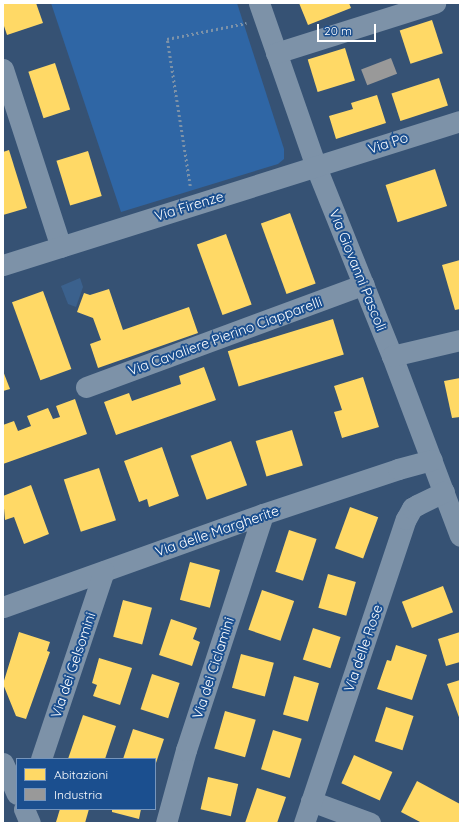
<!DOCTYPE html>
<style>
body{margin:0}
#map{position:relative;width:463px;height:826px;overflow:hidden;background:#365274;font-family:Quicksand,sans-serif}
div>[style]{position:absolute}
[style*='--x']{left:calc(var(--x)*1px);top:calc(var(--y)*1px);width:calc(var(--w)*1px);rotate:calc(var(--a)*1deg)}
.green>*{inset:0;background:#2f66a5}
.water>*{inset:0;background:#3b618d}
.homes>*{inset:0;background:#ffd966;transform-origin:0 0}
.industry>*{inset:0;background:#999;transform-origin:0 0}
.path>*{height:2.5px;margin-top:-1.25px;transform-origin:0;background:repeating-linear-gradient(90deg,#7d92a8 0 2px,transparent 0 5px)}
.minor>*{height:21px;margin:-10.5px;padding:0 10.5px;transform-origin:10.5px;border-radius:10.5px;background:#7d92a8}
span{translate:-50% -50%;white-space:nowrap;text-align:center;line-height:1.15;-webkit-text-stroke:4px #1b4f8f;paint-order:stroke}
.street-label{font-size:14px;color:#fff}
.frame{position:absolute;inset:0;border:4px solid #fff;pointer-events:none}
.legend{position:absolute;left:16px;top:758px;width:140px;height:52px;box-sizing:border-box;background:#1b4f8f;border:1px solid #7695bc;margin:0;padding:5px 7px;list-style:none;font-size:12px;color:#fff}
.legend li{display:flex;align-items:center;gap:8px;height:20px}
.legend b{width:20px;border:1px solid #7695bc}
.scale{position:absolute;left:317px;top:24px;width:59px;height:18px;box-sizing:border-box;border:2px solid #fff;border-top:0;padding-left:5px;font-size:12px;line-height:14px;white-space:nowrap;color:#fff;-webkit-text-stroke:3px #1b4f8f;paint-order:stroke}
</style>
<div id="map">
<div class="green">
<div style="clip-path:polygon(51px 3px,237px 3px,284px 149px,284px 159px,278px 164px,121px 212px)"></div>
</div>
<div class="water">
<div style="clip-path:polygon(80px 278px,83px 287px,76px 307px,68px 304px,61px 286px)"></div>
</div>
<div class="homes">
<div style="clip-path:polygon(3px 3px,36px 3px,43px 23px,7px 35px,3px 23px)"></div>
<div style="clip-path:polygon(299px 3px,349px 3px,351px 8px,308px 25px)"></div>
<div style="left:432px;top:20px;width:35px;height:34px;rotate:72deg"></div>
<div style="left:345px;top:48px;width:34px;height:39px;rotate:73deg"></div>
<div style="left:55px;top:63px;width:49px;height:28px;rotate:72deg"></div>
<div style="left:439px;top:78px;width:29px;height:50px;rotate:72deg"></div>
<div style="clip-path:polygon(377px 95px,386px 123px,336px 139px,329px 116px,353px 109px,351px 103px)"></div>
<div style="clip-path:polygon(9px 150px,27px 208px,3px 215px,3px 152px)"></div>
<div style="left:88px;top:151px;width:47px;height:33px;rotate:73deg"></div>
<div style="left:435px;top:169px;width:39px;height:52px;rotate:72deg"></div>
<div style="left:290px;top:213px;width:75px;height:31px;rotate:70deg"></div>
<div style="left:226px;top:234px;width:75px;height:31px;rotate:70deg"></div>
<div style="clip-path:polygon(460px 260px,460px 309px,455px 310px,442px 265px)"></div>
<div style="clip-path:polygon(109px 289px,123px 330px,189px 307px,198px 333px,98px 368px,90px 344px,101px 340px,93px 318px,77px 312px,84px 293px,90px 295px)"></div>
<div style="left:43px;top:291px;width:83px;height:33px;rotate:70deg"></div>
<div style="left:333px;top:319px;width:37px;height:110px;rotate:73deg"></div>
<div style="clip-path:polygon(204px 367px,216px 400px,116px 435px,104px 402px,129px 393px,132px 401px,181px 384px,179px 376px)"></div>
<div style="clip-path:polygon(3px 371px,10px 389px,3px 391px)"></div>
<div style="clip-path:polygon(363px 377px,379px 427px,342px 438px,334px 412px,342px 410px,334px 386px)"></div>
<div style="clip-path:polygon(460px 378px,460px 417px,452px 418px,444px 381px)"></div>
<div style="clip-path:polygon(75px 399px,87px 434px,3px 464px,3px 425px,14px 421px,18px 431px,31px 426px,27px 416px,48px 408px,53px 419px,60px 417px,56px 406px)"></div>
<div style="left:292px;top:430px;width:37px;height:38px;rotate:73deg"></div>
<div style="left:231px;top:441px;width:47px;height:43px;rotate:70deg"></div>
<div style="clip-path:polygon(162px 447px,179px 496px,149px 507px,147px 499px,139px 502px,124px 461px)"></div>
<div style="left:99px;top:468px;width:55px;height:37px;rotate:72deg"></div>
<div style="clip-path:polygon(31px 485px,49px 534px,24px 544px,14px 517px,5px 520px,3px 496px)"></div>
<div style="left:350px;top:507px;width:30px;height:44px;rotate:20deg"></div>
<div style="left:289px;top:530px;width:29px;height:44px;rotate:18deg"></div>
<div style="left:190px;top:562px;width:31px;height:39px;rotate:15deg"></div>
<div style="left:328px;top:574px;width:29px;height:35px;rotate:16deg"></div>
<div style="left:443px;top:586px;width:28px;height:44px;rotate:69deg"></div>
<div style="left:262px;top:590px;width:34px;height:42px;rotate:19deg"></div>
<div style="left:123px;top:600px;width:30px;height:38px;rotate:15deg"></div>
<div style="clip-path:polygon(171px 619px,197px 628px,193px 639px,200px 642px,192px 666px,159px 655px)"></div>
<div style="left:313px;top:628px;width:29px;height:33px;rotate:18deg"></div>
<div style="clip-path:polygon(19px 632px,50px 642px,47px 651px,50px 652px,26px 719px,16px 716px,3px 684px)"></div>
<div style="clip-path:polygon(460px 632px,460px 662px,446px 666px,438px 639px)"></div>
<div style="clip-path:polygon(396px 645px,427px 655px,412px 700px,377px 689px,387px 660px,391px 661px)"></div>
<div style="left:241px;top:654px;width:34px;height:35px;rotate:15deg"></div>
<div style="clip-path:polygon(99px 658px,132px 668px,120px 705px,93px 696px,97px 685px,92px 683px)"></div>
<div style="left:152px;top:674px;width:29px;height:37px;rotate:18deg"></div>
<div style="left:294px;top:676px;width:26px;height:40px;rotate:16deg"></div>
<div style="clip-path:polygon(460px 680px,460px 720px,447px 684px)"></div>
<div style="left:386px;top:707px;width:29px;height:36px;rotate:18deg"></div>
<div style="left:225px;top:711px;width:32px;height:39px;rotate:16deg"></div>
<div style="clip-path:polygon(83px 715px,116px 726px,105px 759px,68px 759px)"></div>
<div style="clip-path:polygon(133px 729px,164px 739px,155px 766px,155px 759px,123px 759px)"></div>
<div style="left:273px;top:730px;width:30px;height:41px;rotate:17deg"></div>
<div style="left:354px;top:755px;width:42px;height:31px;rotate:24deg"></div>
<div style="left:208px;top:777px;width:31px;height:33px;rotate:13deg"></div>
<div style="clip-path:polygon(417px 781px,460px 804px,459px 823px,422px 823px,401px 812px)"></div>
<div style="clip-path:polygon(257px 788px,286px 797px,277px 823px,245px 823px)"></div>
<div style="clip-path:polygon(60px 809px,89px 809px,85px 823px,59px 823px,56px 822px)"></div>
<div style="clip-path:polygon(112px 809px,141px 809px,139px 819px,112px 812px)"></div>
</div>
<div class="industry">
<div style="left:391px;top:58px;width:17px;height:32px;rotate:69deg"></div>
</div>
<div class="path">
<div style="--x:190;--y:186;--w:149;--a:-98.9"></div>
<div style="--x:167;--y:39;--w:81;--a:-11.4"></div>
</div>
<div class="minor">
<div style="--x:259;--y:3;--w:174;--a:70.8"></div>
<div style="--x:316;--y:167;--w:204;--a:68.1"></div>
<div style="--x:392;--y:356;--w:192;--a:69.3"></div>
<div style="--x:276;--y:53;--w:167;--a:-17.5"></div>
<div style="--x:3;--y:69;--w:187;--a:72"></div>
<div style="--x:3;--y:265;--w:479;--a:-17.5"></div>
<div style="--x:392;--y:356;--w:70;--a:-13.2"></div>
<div style="--x:86;--y:387;--w:296;--a:-20.3"></div>
<div style="--x:3;--y:607;--w:276;--a:-19.7"></div>
<div style="--x:263;--y:514;--w:142;--a:-18.4"></div>
<div style="--x:398;--y:469;--w:35;--a:-15"></div>
<div style="--x:41;--y:759;--w:198;--a:-71.5"></div>
<div style="--x:3;--y:763;--w:34;--a:66"></div>
<div style="--x:311;--y:801;--w:63;--a:20.4"></div>
<div style="--x:24;--y:809;--w:15;--a:67"></div>
<div style="--x:166;--y:823;--w:76;--a:-74.7"></div>
<div style="--x:186;--y:750;--w:248;--a:-71.9"></div>
<div style="--x:304;--y:823;--w:321;--a:-71.5"></div>
<div style="--x:406;--y:519;--w:13;--a:-61"></div>
<div style="--x:412;--y:508;--w:6;--a:-31"></div>
<div style="--x:417;--y:505;--w:30;--a:-26"></div>
</div>
<div class="street-label">
<span style="left:388px;top:143px;rotate:-18deg">Via Po</span>
<span style="left:189px;top:206px;rotate:-17deg">Via Firenze</span>
<span style="left:358px;top:270px;rotate:68deg">Via Giovanni Pascoli</span>
<span style="left:225px;top:336px;rotate:-20deg">Via Cavaliere Pierino Ciapparelli</span>
<span style="left:217px;top:531px;rotate:-19deg">Via delle Margherite</span>
<span style="left:363px;top:648px;rotate:-71deg">Via delle Rose</span>
<span style="left:73px;top:665px;rotate:-71deg">Via dei Gelsomini</span>
<span style="left:213px;top:668px;rotate:-72deg">Via dei Ciclamini</span>
</div>
<div class="frame"></div>
<ul class="legend">
<li><b style="height:11px;background:#ffd966"></b>Abitazioni</li>
<li><b style="height:11px;background:#999"></b>Industria</li>
</ul>
<div class="scale">20 m</div>
</div>
